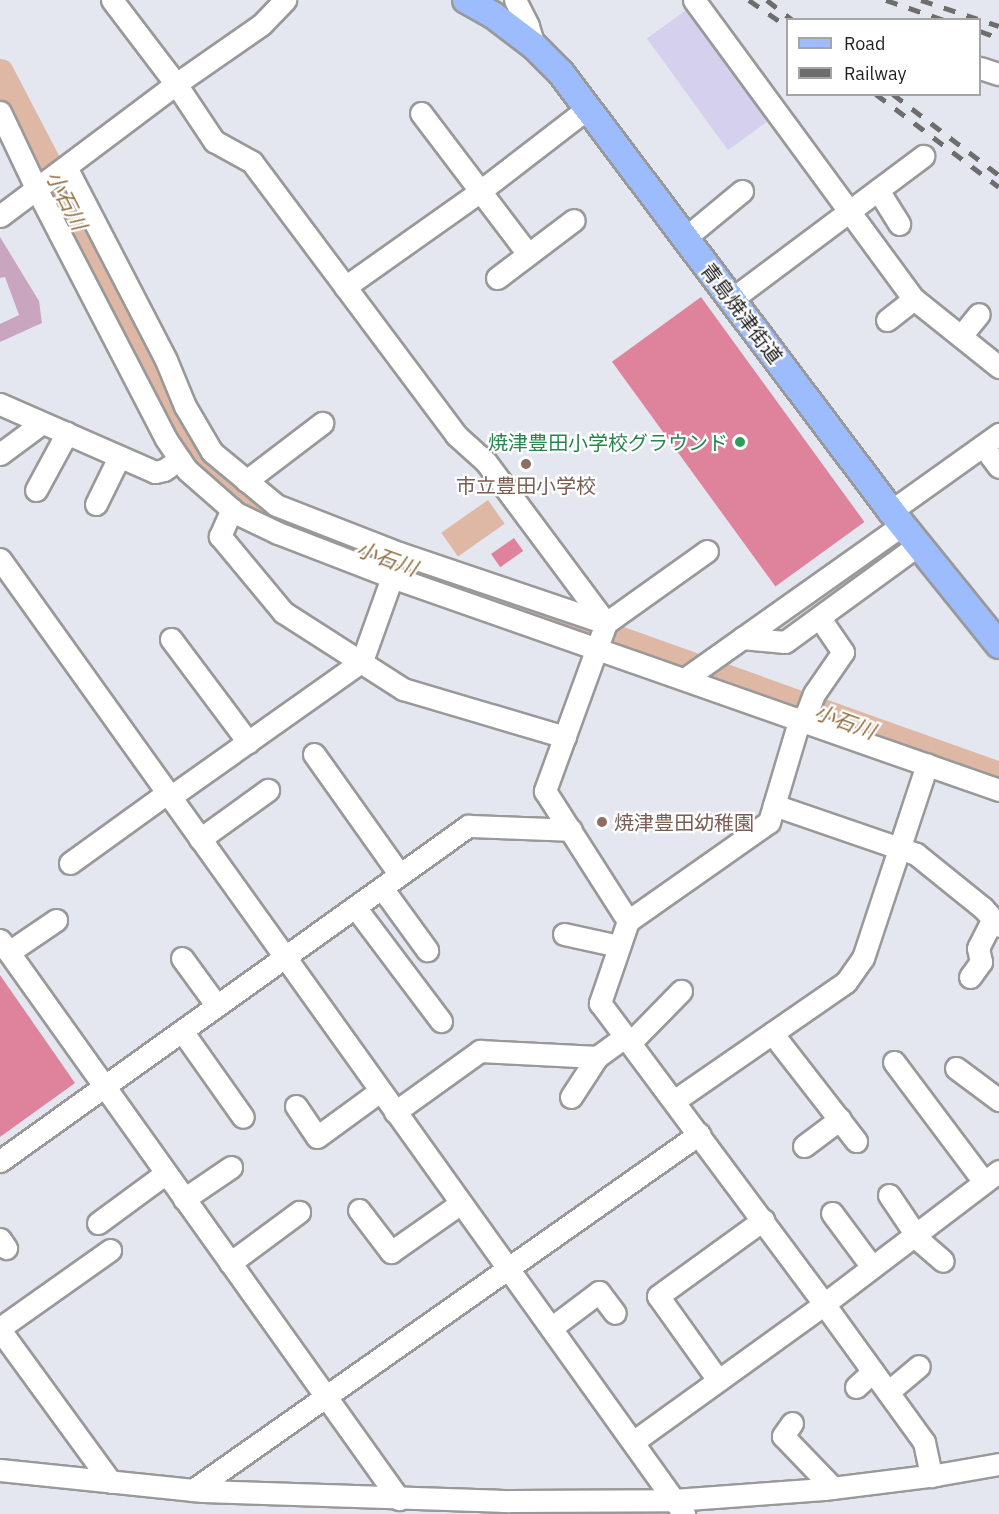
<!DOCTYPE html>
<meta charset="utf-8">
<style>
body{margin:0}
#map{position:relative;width:999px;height:1514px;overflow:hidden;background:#e5e7f0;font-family:"IBM Plex Sans","Noto Sans JP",sans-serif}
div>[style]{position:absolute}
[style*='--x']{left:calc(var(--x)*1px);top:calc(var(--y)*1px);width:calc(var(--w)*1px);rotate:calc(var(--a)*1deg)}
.farmland>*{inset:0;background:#d5d0ee;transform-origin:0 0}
.cemetery>*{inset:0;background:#c9a5c0}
.pitch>*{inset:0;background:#df829c;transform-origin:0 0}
.water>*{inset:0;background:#deb7a5;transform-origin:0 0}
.river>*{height:27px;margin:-13.5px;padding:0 13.5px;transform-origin:13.5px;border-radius:13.5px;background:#deb7a5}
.roads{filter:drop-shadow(2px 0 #999) drop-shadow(-2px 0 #999) drop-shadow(0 2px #999) drop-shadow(0 -2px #999)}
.minor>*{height:21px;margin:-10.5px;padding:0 10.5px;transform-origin:10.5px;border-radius:10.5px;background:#fff}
.major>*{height:26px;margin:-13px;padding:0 13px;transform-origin:13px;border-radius:13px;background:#9dbcfd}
.rail>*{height:4.5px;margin-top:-2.25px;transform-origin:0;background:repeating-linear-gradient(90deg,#6d6d6d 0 12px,transparent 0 24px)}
.dots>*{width:16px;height:16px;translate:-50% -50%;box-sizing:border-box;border:3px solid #fff;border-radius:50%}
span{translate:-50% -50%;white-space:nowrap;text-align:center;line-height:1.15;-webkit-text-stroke:4.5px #fff;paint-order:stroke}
.street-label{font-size:20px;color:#1f1f1f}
.leisure-label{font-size:20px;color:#27864d}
.right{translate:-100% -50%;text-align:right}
.education-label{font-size:20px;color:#785e54}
.left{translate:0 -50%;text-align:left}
.water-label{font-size:21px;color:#906f3f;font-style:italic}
.legend{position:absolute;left:786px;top:18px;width:195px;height:78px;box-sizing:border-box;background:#fff;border:2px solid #a5a5a5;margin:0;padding:8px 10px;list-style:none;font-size:18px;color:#1f1f1f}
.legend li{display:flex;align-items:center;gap:12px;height:30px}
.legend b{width:30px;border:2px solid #a5a5a5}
</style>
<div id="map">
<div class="farmland">
<div style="left:693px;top:5px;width:138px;height:57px;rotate:54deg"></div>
</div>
<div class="cemetery">
<div style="clip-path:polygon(0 237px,39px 301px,42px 323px,0 342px,0 324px,19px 315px,5px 277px,0 278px)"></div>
</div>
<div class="pitch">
<div style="left:701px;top:297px;width:278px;height:110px;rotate:54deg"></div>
<div style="left:514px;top:538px;width:16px;height:28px;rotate:55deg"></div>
<div style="clip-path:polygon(0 975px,75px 1083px,0 1137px)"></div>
</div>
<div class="water">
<div style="left:488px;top:500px;width:29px;height:57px;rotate:55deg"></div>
</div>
<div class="river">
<div style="--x:0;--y:72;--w:399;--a:62.5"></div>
<div style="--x:184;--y:426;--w:45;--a:56.7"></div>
<div style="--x:209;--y:464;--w:47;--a:42.4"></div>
<div style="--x:244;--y:496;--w:44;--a:31.9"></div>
<div style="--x:281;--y:519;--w:92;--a:20.4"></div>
<div style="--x:520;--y:604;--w:509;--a:19.65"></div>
</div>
<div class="roads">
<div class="minor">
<div style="--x:112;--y:0;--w:106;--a:52.7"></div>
<div style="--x:176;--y:84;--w:69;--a:56.3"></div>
<div style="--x:214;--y:141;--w:43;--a:28.9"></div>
<div style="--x:252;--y:162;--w:341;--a:53.2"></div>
<div style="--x:456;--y:435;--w:40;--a:42"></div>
<div style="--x:486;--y:462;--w:201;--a:53.3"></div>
<div style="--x:606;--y:623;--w:179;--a:110"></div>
<div style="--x:545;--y:791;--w:154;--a:57.4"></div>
<div style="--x:628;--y:921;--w:87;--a:108.9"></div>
<div style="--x:600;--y:1003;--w:375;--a:53.3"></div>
<div style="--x:824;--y:1304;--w:170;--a:54.1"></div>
<div style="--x:924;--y:1442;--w:35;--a:78"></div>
<div style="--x:515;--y:0;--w:29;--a:63"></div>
<div style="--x:528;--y:26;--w:21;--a:73"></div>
<div style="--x:694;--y:0;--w:371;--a:53.7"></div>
<div style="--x:914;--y:299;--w:109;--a:38.7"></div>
<div style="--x:980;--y:68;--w:20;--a:18"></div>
<div style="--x:0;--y:112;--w:86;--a:64.6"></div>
<div style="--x:37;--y:190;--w:280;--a:62.6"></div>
<div style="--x:166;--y:439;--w:37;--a:56"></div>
<div style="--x:187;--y:470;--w:65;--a:41.3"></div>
<div style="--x:236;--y:513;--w:47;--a:25.5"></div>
<div style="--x:278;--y:533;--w:122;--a:21.1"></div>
<div style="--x:392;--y:577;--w:643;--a:19.34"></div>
<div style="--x:421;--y:113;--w:177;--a:52.8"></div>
<div style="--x:66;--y:167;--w:217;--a:62.6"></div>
<div style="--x:166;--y:360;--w:50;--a:67.6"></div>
<div style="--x:185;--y:406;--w:53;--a:59.6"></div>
<div style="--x:212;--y:452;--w:83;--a:39.6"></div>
<div style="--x:276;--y:505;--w:132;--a:21.3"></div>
<div style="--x:399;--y:553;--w:219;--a:18.7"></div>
<div style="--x:606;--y:623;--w:124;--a:-35.5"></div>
<div style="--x:878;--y:190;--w:40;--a:58"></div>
<div style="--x:0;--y:216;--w:220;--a:-36.9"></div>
<div style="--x:176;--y:84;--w:103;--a:-34.8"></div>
<div style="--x:261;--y:25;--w:35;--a:-46"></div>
<div style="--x:685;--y:238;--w:74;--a:-39.5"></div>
<div style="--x:497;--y:278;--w:96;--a:-37"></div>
<div style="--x:345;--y:287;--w:164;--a:-35.3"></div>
<div style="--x:479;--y:192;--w:138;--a:-37.6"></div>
<div style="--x:732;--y:299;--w:239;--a:-36.8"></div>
<div style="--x:887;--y:320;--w:34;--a:-38"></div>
<div style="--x:961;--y:336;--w:28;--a:-51"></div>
<div style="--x:0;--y:404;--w:169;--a:23.7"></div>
<div style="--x:155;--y:472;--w:9;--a:-13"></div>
<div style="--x:164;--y:470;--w:19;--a:-35"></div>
<div style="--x:983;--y:446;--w:26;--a:53"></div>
<div style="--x:0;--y:454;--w:52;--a:-36.4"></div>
<div style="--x:246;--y:481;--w:96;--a:-37.3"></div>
<div style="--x:36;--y:490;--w:65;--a:-61.5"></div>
<div style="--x:96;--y:504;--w:52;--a:-63.9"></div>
<div style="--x:232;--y:509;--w:30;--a:114"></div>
<div style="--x:220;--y:536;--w:99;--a:50.3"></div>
<div style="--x:283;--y:612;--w:143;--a:32.7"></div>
<div style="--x:403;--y:689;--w:169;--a:16.5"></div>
<div style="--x:891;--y:511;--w:133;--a:-35.5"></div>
<div style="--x:0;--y:559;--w:1175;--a:54.39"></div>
<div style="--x:742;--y:638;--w:43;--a:5.3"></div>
<div style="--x:785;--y:642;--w:165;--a:-36.1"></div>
<div style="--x:171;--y:639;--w:129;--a:53.2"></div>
<div style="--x:686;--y:678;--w:265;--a:-35.3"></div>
<div style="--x:804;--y:720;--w:28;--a:-69"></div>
<div style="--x:814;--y:694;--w:51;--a:-55.4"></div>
<div style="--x:843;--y:652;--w:42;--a:-124.4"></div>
<div style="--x:314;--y:754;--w:148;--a:54.6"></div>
<div style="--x:170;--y:797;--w:235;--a:-35.3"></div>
<div style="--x:362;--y:661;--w:89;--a:-70.3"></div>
<div style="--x:774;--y:805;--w:150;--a:19"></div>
<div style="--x:916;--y:854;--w:86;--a:38.9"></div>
<div style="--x:983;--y:908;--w:24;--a:48"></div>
<div style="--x:200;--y:839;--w:84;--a:-35.8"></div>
<div style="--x:70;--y:863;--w:120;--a:-35.8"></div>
<div style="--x:382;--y:888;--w:77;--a:54"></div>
<div style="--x:355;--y:907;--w:143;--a:53"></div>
<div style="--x:628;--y:921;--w:172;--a:-35.1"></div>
<div style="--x:769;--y:822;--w:109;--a:-73.4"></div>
<div style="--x:564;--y:934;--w:56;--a:12.3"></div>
<div style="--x:0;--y:940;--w:687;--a:54.48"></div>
<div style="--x:9;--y:952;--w:57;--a:-34.2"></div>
<div style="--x:182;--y:958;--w:59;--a:53.9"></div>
<div style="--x:970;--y:977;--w:19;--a:-54"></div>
<div style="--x:981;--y:962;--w:14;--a:-102"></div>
<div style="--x:978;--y:948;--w:31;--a:-63"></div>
<div style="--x:182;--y:1031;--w:105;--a:54.7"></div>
<div style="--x:772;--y:1033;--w:137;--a:52.1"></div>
<div style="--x:630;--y:1043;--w:73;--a:-45.6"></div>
<div style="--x:894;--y:1062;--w:150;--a:53.1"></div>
<div style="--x:956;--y:1068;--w:54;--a:36.7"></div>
<div style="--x:571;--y:1097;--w:48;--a:-57"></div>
<div style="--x:597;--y:1057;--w:34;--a:-36"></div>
<div style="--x:674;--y:1101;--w:209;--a:-34.7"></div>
<div style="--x:846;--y:982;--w:29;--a:-55"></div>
<div style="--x:863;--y:958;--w:204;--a:-71.7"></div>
<div style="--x:296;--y:1106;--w:37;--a:56"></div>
<div style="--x:317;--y:1137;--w:78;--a:-36.1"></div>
<div style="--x:395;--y:1112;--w:105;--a:-35.7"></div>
<div style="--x:480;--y:1051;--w:117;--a:2.9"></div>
<div style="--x:804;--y:1146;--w:45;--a:-36.9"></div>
<div style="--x:0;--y:1161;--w:576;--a:-35.6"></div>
<div style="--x:468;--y:826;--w:103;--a:2.2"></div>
<div style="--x:889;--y:1195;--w:55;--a:56"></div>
<div style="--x:920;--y:1241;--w:30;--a:41"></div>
<div style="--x:184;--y:1199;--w:57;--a:-34.2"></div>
<div style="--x:359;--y:1210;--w:53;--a:52.7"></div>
<div style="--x:391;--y:1252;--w:85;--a:-35"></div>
<div style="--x:832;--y:1213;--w:67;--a:53.5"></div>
<div style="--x:98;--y:1223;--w:84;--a:-36.3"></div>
<div style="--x:0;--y:1239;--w:11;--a:56"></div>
<div style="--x:230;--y:1263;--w:86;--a:-36.5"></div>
<div style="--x:0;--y:1328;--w:135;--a:-35.3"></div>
<div style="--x:551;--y:1328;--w:60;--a:-36.9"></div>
<div style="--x:599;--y:1292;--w:26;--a:53"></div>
<div style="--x:0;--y:1330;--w:188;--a:53.9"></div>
<div style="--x:718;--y:1380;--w:103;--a:-125.5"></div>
<div style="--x:658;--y:1296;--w:130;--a:-35.9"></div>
<div style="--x:856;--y:1387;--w:23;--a:-43"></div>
<div style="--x:888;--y:1392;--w:40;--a:-40"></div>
<div style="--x:792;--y:1423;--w:16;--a:125"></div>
<div style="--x:783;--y:1436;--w:72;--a:46.1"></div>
<div style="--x:633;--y:1442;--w:236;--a:-35.8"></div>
<div style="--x:824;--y:1304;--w:220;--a:-37.2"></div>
<div style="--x:0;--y:1470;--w:204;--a:5.9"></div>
<div style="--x:203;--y:1491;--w:307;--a:1.9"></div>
<div style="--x:510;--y:1501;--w:164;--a:-0.3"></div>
<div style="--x:674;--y:1500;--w:150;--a:-4.2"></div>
<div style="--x:824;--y:1489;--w:113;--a:-7.1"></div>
<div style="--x:936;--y:1475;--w:64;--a:-9.9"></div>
<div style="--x:193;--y:1490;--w:619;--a:-35.13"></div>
</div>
<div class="major">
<div style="--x:466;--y:0;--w:31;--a:29"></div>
<div style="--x:493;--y:15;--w:51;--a:37.1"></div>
<div style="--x:534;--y:46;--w:38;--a:45"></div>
<div style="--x:561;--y:73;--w:548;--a:53"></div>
<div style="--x:891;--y:511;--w:172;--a:51.1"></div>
</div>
</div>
<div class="rail">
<div style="--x:749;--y:0;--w:47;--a:34.7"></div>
<div style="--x:767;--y:0;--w:33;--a:38"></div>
<div style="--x:886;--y:0;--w:61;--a:19"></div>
<div style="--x:921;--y:0;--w:82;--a:18.4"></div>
<div style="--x:980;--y:31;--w:20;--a:20"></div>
<div style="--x:876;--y:94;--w:154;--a:37.1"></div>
<div style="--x:893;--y:94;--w:133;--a:37.4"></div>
</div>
<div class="dots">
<div style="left:740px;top:442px;background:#2e9e5b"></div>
<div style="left:526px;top:464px;background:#8d6e63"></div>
<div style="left:602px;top:822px;background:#8d6e63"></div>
</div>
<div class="street-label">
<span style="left:742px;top:313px;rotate:53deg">青島焼津街道</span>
</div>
<div class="leisure-label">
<span class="right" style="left:728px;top:442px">焼津豊田小学校グラウンド</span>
</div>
<div class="education-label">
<span style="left:526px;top:485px">市立豊田小学校</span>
<span class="left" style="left:614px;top:822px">焼津豊田幼稚園</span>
</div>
<div class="water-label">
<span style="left:67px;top:200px;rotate:63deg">小石川</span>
<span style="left:387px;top:558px;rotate:20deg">小石川</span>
<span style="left:845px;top:721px;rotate:20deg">小石川</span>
</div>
<ul class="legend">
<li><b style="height:8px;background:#9dbcfd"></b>Road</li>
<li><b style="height:8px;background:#6d6d6d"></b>Railway</li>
</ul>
</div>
